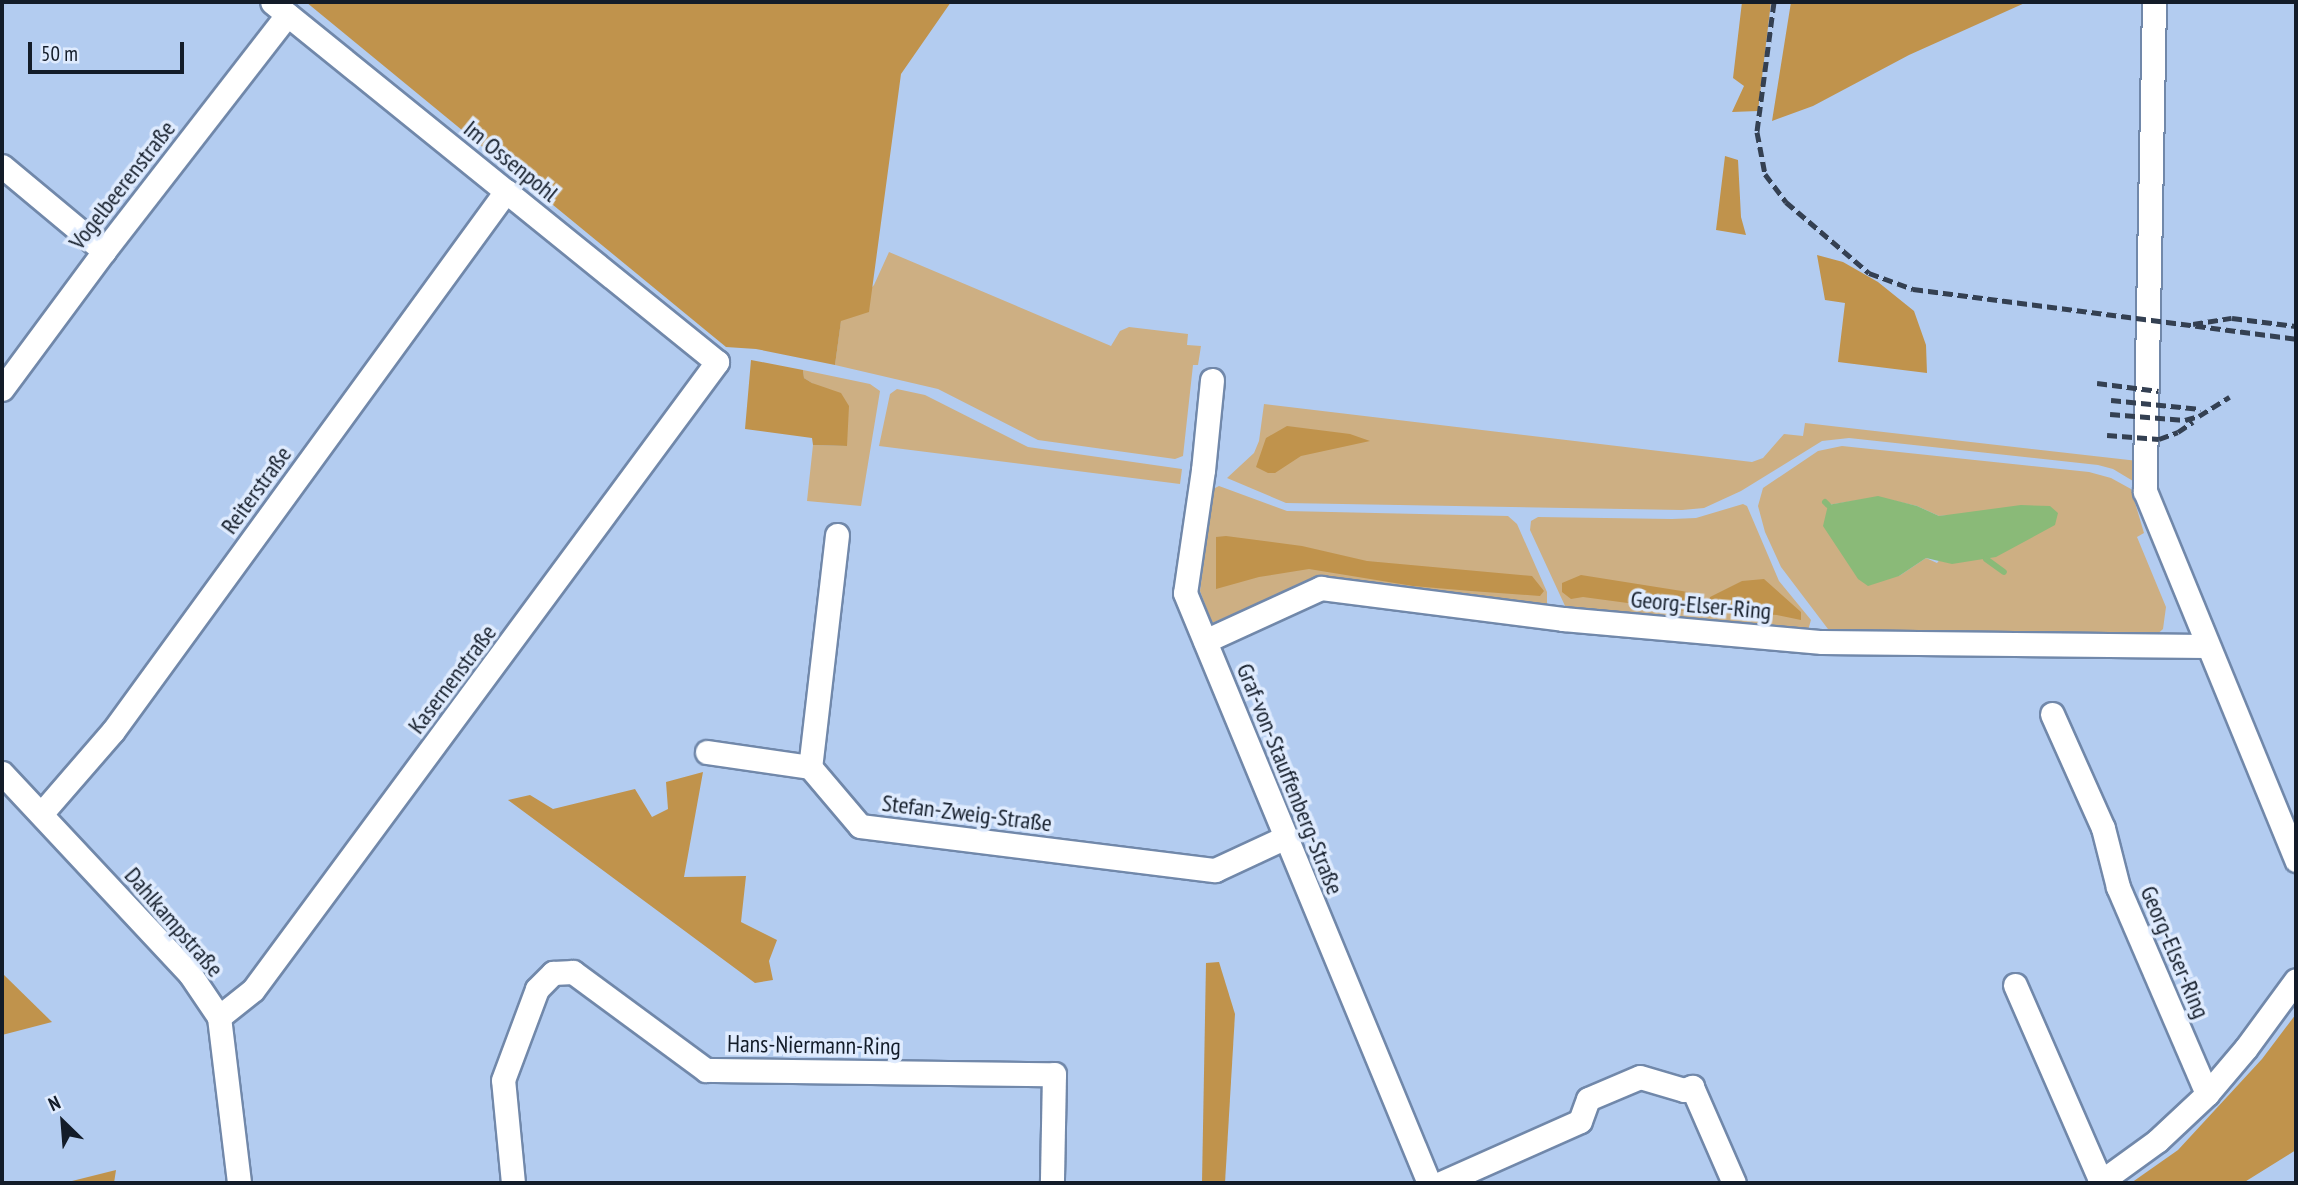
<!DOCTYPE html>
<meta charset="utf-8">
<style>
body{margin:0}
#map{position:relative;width:2298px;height:1185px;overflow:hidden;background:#b3ccf0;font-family:"PT Sans Narrow",sans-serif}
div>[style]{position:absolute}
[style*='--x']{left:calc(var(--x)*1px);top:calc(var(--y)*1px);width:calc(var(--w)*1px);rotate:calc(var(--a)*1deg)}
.green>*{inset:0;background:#cdaf83}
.forest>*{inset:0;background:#c0934c}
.water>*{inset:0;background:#8aba78}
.stream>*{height:6px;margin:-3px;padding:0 3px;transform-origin:3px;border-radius:3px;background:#8aba78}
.roads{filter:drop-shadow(2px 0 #7188aa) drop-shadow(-2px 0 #7188aa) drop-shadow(0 2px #7188aa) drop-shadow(0 -2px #7188aa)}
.minor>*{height:23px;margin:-11.5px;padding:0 11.5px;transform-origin:11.5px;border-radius:11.5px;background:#fff}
.rail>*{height:5px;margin-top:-2.5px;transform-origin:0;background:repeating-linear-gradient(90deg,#344052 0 10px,transparent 0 15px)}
span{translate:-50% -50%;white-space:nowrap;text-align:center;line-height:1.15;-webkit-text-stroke:7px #dfebfe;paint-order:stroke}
.street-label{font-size:24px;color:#131c29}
.frame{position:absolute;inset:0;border:4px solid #131c29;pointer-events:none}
.north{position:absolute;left:28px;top:1087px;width:70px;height:70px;-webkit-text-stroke:5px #dfebfe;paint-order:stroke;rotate:335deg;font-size:19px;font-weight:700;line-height:28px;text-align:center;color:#131c29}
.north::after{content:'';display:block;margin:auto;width:24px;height:32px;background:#131c29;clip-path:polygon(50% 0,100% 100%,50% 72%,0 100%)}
.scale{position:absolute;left:28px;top:42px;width:156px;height:32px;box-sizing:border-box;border:4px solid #131c29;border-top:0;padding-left:9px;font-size:21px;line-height:24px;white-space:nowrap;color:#131c29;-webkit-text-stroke:5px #dfebfe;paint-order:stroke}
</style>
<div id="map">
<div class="green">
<div style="clip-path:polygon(889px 252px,1111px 346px,1120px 331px,1129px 327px,1188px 334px,1187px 345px,1201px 346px,1198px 365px,1193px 365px,1183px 456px,1175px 459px,1038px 440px,938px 389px,835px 365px,841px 320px,874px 285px)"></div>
<div style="clip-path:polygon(803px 370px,870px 384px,880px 391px,861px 506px,807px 501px,813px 445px,846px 446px,848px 406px,804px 378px)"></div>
<div style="clip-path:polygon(897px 389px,925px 395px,1028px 447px,1182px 469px,1180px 484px,879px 446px,890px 394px)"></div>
<div style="clip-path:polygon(1264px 404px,1752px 462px,1763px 458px,1784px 434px,1803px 436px,1805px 423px,2138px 461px,2138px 467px,2133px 471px,2133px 481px,2113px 469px,2098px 465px,1849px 438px,1822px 441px,1741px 491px,1704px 508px,1682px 510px,1286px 503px,1227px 478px,1254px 453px,1259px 441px)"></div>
<div style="clip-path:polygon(evenodd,1842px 446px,2089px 472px,2111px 478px,2131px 489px,2144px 533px,2137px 537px,2166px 607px,2163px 629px,2154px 637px,1831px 633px,1781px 567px,1765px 532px,1758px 506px,1763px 488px,1818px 451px,1842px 446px,1878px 497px,1917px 506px,1939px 516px,1978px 513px,1937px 563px,1926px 558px,1899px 576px,1828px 505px,1878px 497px)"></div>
<div style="clip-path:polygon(1219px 486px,1287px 511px,1508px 516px,1517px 524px,1547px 592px,1547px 604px,1543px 606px,1319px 578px,1212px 623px,1200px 591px,1213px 489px)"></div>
<div style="clip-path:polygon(1743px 504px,1747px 506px,1779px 581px,1811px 620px,1808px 630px,1566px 608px,1530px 530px,1531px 521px,1538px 517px,1672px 519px,1696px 518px)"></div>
</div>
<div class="forest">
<div style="clip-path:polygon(306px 2px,951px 2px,901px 74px,869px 312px,841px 321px,835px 365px,756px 349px,726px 347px)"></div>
<div style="clip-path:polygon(1742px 2px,1771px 2px,1758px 111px,1732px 112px,1744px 86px,1733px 78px)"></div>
<div style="clip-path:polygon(1791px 2px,2027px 2px,1909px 55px,1813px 106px,1772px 121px)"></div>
<div style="clip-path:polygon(1725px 156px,1738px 160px,1741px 217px,1746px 235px,1716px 230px)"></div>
<div style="clip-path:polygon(1817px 255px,1843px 262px,1878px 282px,1914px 311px,1926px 345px,1927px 373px,1838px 362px,1845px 303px,1825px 300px)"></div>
<div style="clip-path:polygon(751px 360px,803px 370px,804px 378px,812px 383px,841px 393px,849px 406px,847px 446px,813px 445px,812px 438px,745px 429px)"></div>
<div style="clip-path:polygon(1287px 426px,1350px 434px,1370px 441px,1301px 456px,1275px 473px,1268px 473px,1256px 467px,1266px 438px)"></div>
<div style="clip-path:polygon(1226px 536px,1302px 546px,1367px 561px,1532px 576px,1544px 591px,1540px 596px,1471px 591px,1413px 586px,1309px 569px,1259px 577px,1216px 589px,1216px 537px)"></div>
<div style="clip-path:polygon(1581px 575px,1688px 592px,1691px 599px,1687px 611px,1583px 597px,1571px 599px,1562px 592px,1562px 583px)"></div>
<div style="clip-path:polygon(1764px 579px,1801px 612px,1801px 620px,1777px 615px,1713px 611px,1707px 607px,1710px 597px,1742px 581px)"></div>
<div style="clip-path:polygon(703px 772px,684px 877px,746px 876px,741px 922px,777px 940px,769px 961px,773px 980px,755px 983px,508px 800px,530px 795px,553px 809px,635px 789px,652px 817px,668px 809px,666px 782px)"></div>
<div style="clip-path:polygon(1219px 962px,1235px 1014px,1225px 1183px,1202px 1183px,1206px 963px)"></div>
<div style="clip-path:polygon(2px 973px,52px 1022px,2px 1035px)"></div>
<div style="clip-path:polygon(2296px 1014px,2296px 1150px,2243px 1183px,2131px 1183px,2178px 1150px,2262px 1059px)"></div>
<div style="clip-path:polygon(116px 1170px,114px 1183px,64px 1183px)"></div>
</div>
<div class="water">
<div style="clip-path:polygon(1878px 496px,1917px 506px,1939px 516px,2021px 505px,2050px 506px,2058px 513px,2055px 525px,1996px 557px,1952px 564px,1926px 558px,1899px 576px,1868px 586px,1858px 579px,1823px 526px,1828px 505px)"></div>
</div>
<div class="stream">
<div style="--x:1825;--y:502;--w:4;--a:45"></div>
<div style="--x:1986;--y:559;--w:22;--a:36"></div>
</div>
<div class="roads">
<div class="minor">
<div style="--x:2154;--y:2;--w:489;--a:91.1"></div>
<div style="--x:2145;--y:491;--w:399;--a:67.7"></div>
<div style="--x:2;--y:166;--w:133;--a:39.8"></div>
<div style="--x:1212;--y:380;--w:90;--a:95.7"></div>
<div style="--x:1203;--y:470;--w:124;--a:98.3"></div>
<div style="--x:1185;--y:593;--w:638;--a:67.53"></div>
<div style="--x:2;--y:389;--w:172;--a:-53.5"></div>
<div style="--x:104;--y:251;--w:299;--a:-52.2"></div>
<div style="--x:837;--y:535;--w:234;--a:96.6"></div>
<div style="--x:810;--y:767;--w:77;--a:49.7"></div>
<div style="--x:860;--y:826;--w:358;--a:7.1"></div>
<div style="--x:1215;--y:870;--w:78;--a:-24.9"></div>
<div style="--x:1205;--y:641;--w:128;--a:-24.6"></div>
<div style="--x:1321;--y:588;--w:244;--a:7.3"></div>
<div style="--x:1563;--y:619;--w:260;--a:5.1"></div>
<div style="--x:1822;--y:642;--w:384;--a:0.6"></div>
<div style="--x:2052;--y:714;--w:125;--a:65.9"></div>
<div style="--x:2103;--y:828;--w:61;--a:75.7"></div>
<div style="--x:2118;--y:887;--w:225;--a:66.7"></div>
<div style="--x:707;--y:752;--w:104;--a:8.3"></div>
<div style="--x:2;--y:773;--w:275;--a:46.9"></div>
<div style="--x:190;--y:974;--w:52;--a:56"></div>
<div style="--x:219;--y:1017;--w:167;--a:83.1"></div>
<div style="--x:41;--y:814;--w:110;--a:-49.1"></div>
<div style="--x:113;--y:731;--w:668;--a:-53.95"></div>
<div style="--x:2015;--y:985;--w:215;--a:66.4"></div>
<div style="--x:219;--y:1017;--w:43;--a:-38.5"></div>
<div style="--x:253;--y:990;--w:781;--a:-53.54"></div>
<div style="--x:717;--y:362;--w:572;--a:-141.03"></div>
<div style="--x:513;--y:1183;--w:103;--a:-95.5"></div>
<div style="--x:503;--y:1080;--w:97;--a:-69.5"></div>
<div style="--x:537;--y:989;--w:23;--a:-45"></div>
<div style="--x:553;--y:973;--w:20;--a:-3"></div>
<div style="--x:573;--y:972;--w:165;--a:36.4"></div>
<div style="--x:706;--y:1070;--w:348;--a:0.7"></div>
<div style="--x:1054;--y:1074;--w:109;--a:91.1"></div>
<div style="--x:1441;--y:1183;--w:152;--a:-24"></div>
<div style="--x:1580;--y:1121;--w:23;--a:-70"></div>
<div style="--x:1588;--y:1099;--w:56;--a:-22.9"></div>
<div style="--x:1640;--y:1077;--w:46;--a:16.5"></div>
<div style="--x:1684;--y:1090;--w:9;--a:-21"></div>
<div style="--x:1692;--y:1087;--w:105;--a:66.4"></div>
<div style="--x:2099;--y:1183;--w:72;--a:-35.9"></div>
<div style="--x:2157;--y:1141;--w:69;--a:-43.2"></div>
<div style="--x:2207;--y:1094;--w:60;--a:-49.7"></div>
<div style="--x:2246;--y:1048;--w:84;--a:-53.7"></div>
</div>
</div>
<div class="rail">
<div style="--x:1774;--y:2;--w:131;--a:97.5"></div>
<div style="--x:1757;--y:132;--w:43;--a:79.2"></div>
<div style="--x:1765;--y:174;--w:35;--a:53"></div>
<div style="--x:1786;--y:202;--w:109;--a:40.5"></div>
<div style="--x:1869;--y:273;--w:47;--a:20"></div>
<div style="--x:1913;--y:289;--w:386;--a:7.4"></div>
<div style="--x:2193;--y:324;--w:39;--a:-9"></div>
<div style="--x:2232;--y:318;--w:64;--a:7.1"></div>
<div style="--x:2097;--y:383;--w:62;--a:7.5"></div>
<div style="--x:2111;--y:400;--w:90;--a:5.7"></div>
<div style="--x:2110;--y:414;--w:75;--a:4.6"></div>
<div style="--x:2185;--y:420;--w:15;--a:-16"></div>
<div style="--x:2199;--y:416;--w:36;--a:-32"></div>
<div style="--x:2107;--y:435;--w:52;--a:4.4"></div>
<div style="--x:2159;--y:439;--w:20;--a:-20"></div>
<div style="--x:2178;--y:432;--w:18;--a:-34"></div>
</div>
<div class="street-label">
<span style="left:511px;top:161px;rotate:39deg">Im Ossenpohl</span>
<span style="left:122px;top:185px;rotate:-52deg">Vogelbeerenstraße</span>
<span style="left:256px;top:490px;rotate:-54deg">Reiterstraße</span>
<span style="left:1701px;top:605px;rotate:5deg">Georg-Elser-Ring</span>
<span style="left:452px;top:679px;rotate:-53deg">Kasernenstraße</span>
<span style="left:1290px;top:779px;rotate:68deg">Graf-von-Stauffenberg-Straße</span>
<span style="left:967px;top:813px;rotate:7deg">Stefan-Zweig-Straße</span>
<span style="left:174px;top:922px;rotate:49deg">Dahlkampstraße</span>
<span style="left:2175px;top:952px;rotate:67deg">Georg-Elser-Ring</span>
<span style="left:814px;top:1045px;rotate:1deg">Hans-Niermann-Ring</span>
</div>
<div class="frame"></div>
<div class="north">N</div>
<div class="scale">50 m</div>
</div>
